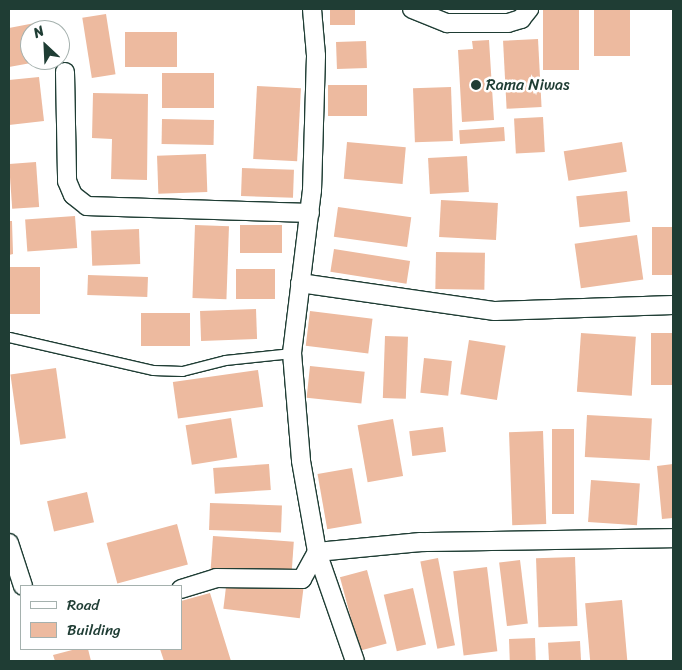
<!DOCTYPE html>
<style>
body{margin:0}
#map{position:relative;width:682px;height:670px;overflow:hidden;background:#fff;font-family:Sriracha,sans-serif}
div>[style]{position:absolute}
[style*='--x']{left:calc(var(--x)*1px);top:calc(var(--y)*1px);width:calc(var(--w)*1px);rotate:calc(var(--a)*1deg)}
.building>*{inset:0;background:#edba9f;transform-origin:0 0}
.roads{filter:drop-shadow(1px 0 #1f3d34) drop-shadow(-1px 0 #1f3d34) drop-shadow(0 1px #1f3d34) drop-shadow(0 -1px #1f3d34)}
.lane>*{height:9px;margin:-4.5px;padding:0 4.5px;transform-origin:4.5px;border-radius:4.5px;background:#fff}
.street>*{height:18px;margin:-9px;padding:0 9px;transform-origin:9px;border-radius:9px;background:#fff}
.dots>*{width:14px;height:14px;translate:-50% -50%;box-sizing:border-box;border:2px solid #fff;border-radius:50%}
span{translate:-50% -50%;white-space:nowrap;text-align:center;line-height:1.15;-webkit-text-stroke:5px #fff;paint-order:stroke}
.poi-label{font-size:16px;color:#1f3d34}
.left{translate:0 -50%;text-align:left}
.frame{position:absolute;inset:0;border:10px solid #1f3d34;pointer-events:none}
.legend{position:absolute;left:20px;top:585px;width:162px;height:65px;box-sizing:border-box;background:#fff;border:1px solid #a5b1ae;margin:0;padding:6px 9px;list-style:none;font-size:15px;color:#1f3d34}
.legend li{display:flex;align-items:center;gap:10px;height:25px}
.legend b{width:25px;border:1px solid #a5b1ae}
.north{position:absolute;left:20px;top:20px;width:50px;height:50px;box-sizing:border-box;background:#fff;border:1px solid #a5b1ae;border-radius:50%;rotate:335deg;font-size:14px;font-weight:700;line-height:20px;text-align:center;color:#1f3d34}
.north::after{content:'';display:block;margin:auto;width:18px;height:22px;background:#1f3d34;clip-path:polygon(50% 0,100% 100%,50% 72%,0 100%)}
</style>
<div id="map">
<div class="building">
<div style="left:330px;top:9px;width:25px;height:16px"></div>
<div style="left:543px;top:9px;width:36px;height:61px"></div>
<div style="left:594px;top:9px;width:36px;height:47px"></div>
<div style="left:106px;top:14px;width:61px;height:24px;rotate:81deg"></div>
<div style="clip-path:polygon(35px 23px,37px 30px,30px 30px,30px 60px,42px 61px,9px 67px,9px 28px)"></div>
<div style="left:125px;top:32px;width:52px;height:35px"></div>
<div style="left:538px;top:39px;width:68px;height:35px;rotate:87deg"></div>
<div style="clip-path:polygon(489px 40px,494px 120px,462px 122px,458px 50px,473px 49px,472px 41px)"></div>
<div style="left:366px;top:41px;width:27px;height:30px;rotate:88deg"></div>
<div style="left:162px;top:73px;width:52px;height:35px"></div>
<div style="clip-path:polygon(39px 77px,44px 121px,9px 125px,9px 80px)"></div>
<div style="left:367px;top:85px;width:31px;height:39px;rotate:90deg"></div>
<div style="left:257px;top:86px;width:44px;height:73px;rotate:3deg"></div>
<div style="left:451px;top:87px;width:54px;height:38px;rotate:88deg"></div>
<div style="clip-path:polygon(93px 93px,148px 94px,147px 180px,111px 179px,112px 139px,92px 138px)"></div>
<div style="left:543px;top:117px;width:35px;height:29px;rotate:87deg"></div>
<div style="left:162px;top:119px;width:52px;height:25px;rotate:1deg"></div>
<div style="left:504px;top:127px;width:14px;height:45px;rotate:86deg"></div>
<div style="left:347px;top:142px;width:59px;height:37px;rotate:5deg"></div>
<div style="left:622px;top:142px;width:30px;height:59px;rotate:81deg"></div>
<div style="left:206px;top:154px;width:38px;height:49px;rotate:88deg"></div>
<div style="left:467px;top:156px;width:36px;height:39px;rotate:87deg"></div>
<div style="left:36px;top:162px;width:45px;height:27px;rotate:86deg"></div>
<div style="left:242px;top:168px;width:52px;height:28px;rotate:2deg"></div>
<div style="left:627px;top:191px;width:31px;height:51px;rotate:84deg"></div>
<div style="left:441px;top:200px;width:57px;height:37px;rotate:3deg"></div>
<div style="left:338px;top:207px;width:74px;height:30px;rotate:8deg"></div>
<div style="left:75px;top:216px;width:32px;height:50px;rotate:86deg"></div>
<div style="clip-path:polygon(9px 221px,12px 221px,13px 254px,9px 255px)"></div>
<div style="left:195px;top:225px;width:34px;height:73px;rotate:2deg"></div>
<div style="left:240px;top:225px;width:42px;height:28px"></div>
<div style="left:652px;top:227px;width:21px;height:48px"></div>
<div style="left:139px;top:229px;width:35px;height:48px;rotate:88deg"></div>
<div style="left:637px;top:235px;width:45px;height:63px;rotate:82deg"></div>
<div style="left:334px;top:249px;width:77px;height:23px;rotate:9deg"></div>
<div style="left:436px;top:252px;width:49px;height:37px;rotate:1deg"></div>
<div style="left:9px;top:267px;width:31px;height:47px"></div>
<div style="left:275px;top:269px;width:30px;height:39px;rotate:90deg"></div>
<div style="left:88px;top:275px;width:60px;height:20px;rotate:2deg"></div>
<div style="left:256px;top:309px;width:30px;height:56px;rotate:88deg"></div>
<div style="left:310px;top:311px;width:63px;height:35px;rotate:7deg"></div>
<div style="left:141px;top:313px;width:49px;height:33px"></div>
<div style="left:581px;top:333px;width:55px;height:59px;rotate:4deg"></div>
<div style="left:673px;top:333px;width:52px;height:22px;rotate:90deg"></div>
<div style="left:385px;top:336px;width:23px;height:62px;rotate:2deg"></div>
<div style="left:469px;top:340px;width:37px;height:55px;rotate:9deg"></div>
<div style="left:424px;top:358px;width:28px;height:35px;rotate:6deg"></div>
<div style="left:310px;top:366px;width:55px;height:32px;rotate:6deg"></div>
<div style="left:56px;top:368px;width:71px;height:46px;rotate:82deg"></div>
<div style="left:258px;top:370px;width:37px;height:86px;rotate:82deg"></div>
<div style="left:587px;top:415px;width:65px;height:42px;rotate:3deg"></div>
<div style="left:231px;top:418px;width:40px;height:46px;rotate:81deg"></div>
<div style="left:393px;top:419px;width:58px;height:36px;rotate:80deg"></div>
<div style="left:443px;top:427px;width:25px;height:34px;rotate:83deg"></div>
<div style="left:552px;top:429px;width:22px;height:85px"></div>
<div style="left:543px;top:431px;width:93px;height:34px;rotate:88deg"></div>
<div style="left:269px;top:464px;width:26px;height:56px;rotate:86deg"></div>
<div style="clip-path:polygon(673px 464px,673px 518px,662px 519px,657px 466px)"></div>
<div style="left:352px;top:468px;width:56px;height:35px;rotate:80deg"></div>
<div style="left:591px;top:480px;width:49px;height:42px;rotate:4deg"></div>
<div style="left:87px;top:492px;width:31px;height:41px;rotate:77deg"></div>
<div style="left:210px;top:503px;width:72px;height:27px;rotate:2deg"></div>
<div style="left:177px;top:524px;width:42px;height:73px;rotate:75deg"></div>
<div style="left:213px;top:536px;width:81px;height:33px;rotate:4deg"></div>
<div style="left:575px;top:557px;width:69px;height:39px;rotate:88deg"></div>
<div style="left:438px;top:558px;width:89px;height:18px;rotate:79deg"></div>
<div style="left:520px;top:560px;width:64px;height:21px;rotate:83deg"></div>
<div style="left:487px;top:567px;width:85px;height:34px;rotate:83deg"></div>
<div style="left:367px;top:570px;width:76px;height:28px;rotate:75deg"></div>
<div style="left:227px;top:579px;width:77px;height:30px;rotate:7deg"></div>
<div style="left:413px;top:588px;width:58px;height:30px;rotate:77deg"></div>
<div style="clip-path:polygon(210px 593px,231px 661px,164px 661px,160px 649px,181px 649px,181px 601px)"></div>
<div style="left:622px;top:600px;width:61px;height:37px;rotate:85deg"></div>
<div style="left:535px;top:638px;width:23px;height:26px;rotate:88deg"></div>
<div style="left:580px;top:641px;width:20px;height:32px;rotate:87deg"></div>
<div style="clip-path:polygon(76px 649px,88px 649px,91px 661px,55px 661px,53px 655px)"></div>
</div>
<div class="roads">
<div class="lane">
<div style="--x:9;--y:337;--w:148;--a:12.9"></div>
<div style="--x:153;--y:370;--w:29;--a:2"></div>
<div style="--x:182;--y:371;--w:44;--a:-14.3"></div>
<div style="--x:225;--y:360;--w:67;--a:-6"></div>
</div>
<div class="street">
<div style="--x:312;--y:9;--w:47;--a:85.1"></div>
<div style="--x:316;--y:56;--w:134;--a:91.7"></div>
<div style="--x:312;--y:190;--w:164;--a:97"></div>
<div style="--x:292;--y:353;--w:108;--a:85.2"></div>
<div style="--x:301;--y:461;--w:92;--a:80"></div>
<div style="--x:317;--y:552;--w:115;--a:70.8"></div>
<div style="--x:412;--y:9;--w:38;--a:22"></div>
<div style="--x:447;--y:23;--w:61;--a:0"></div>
<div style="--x:508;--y:23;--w:14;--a:-17"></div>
<div style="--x:521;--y:19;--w:13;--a:-51"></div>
<div style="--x:65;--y:72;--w:109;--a:88.9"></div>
<div style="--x:67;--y:181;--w:15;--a:67"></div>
<div style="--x:73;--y:195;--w:18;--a:38"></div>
<div style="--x:87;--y:206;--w:223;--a:1.8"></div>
<div style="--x:300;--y:283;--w:197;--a:8.2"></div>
<div style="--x:495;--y:311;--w:178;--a:-1.9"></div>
<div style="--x:9;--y:543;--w:45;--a:72"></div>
<div style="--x:181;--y:589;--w:37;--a:-17"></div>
<div style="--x:216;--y:578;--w:86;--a:0.7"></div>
<div style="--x:302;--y:579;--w:31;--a:-61"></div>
<div style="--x:317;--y:552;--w:104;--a:-5.5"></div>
<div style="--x:421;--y:542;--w:252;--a:-0.9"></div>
</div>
</div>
<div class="dots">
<div style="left:476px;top:85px;background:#1f3d34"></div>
</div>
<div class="poi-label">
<span class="left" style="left:486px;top:85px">Rama Niwas</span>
</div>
<div class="frame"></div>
<ul class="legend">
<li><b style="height:6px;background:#fff"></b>Road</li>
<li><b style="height:14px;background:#edba9f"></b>Building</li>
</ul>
<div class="north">N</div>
</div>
